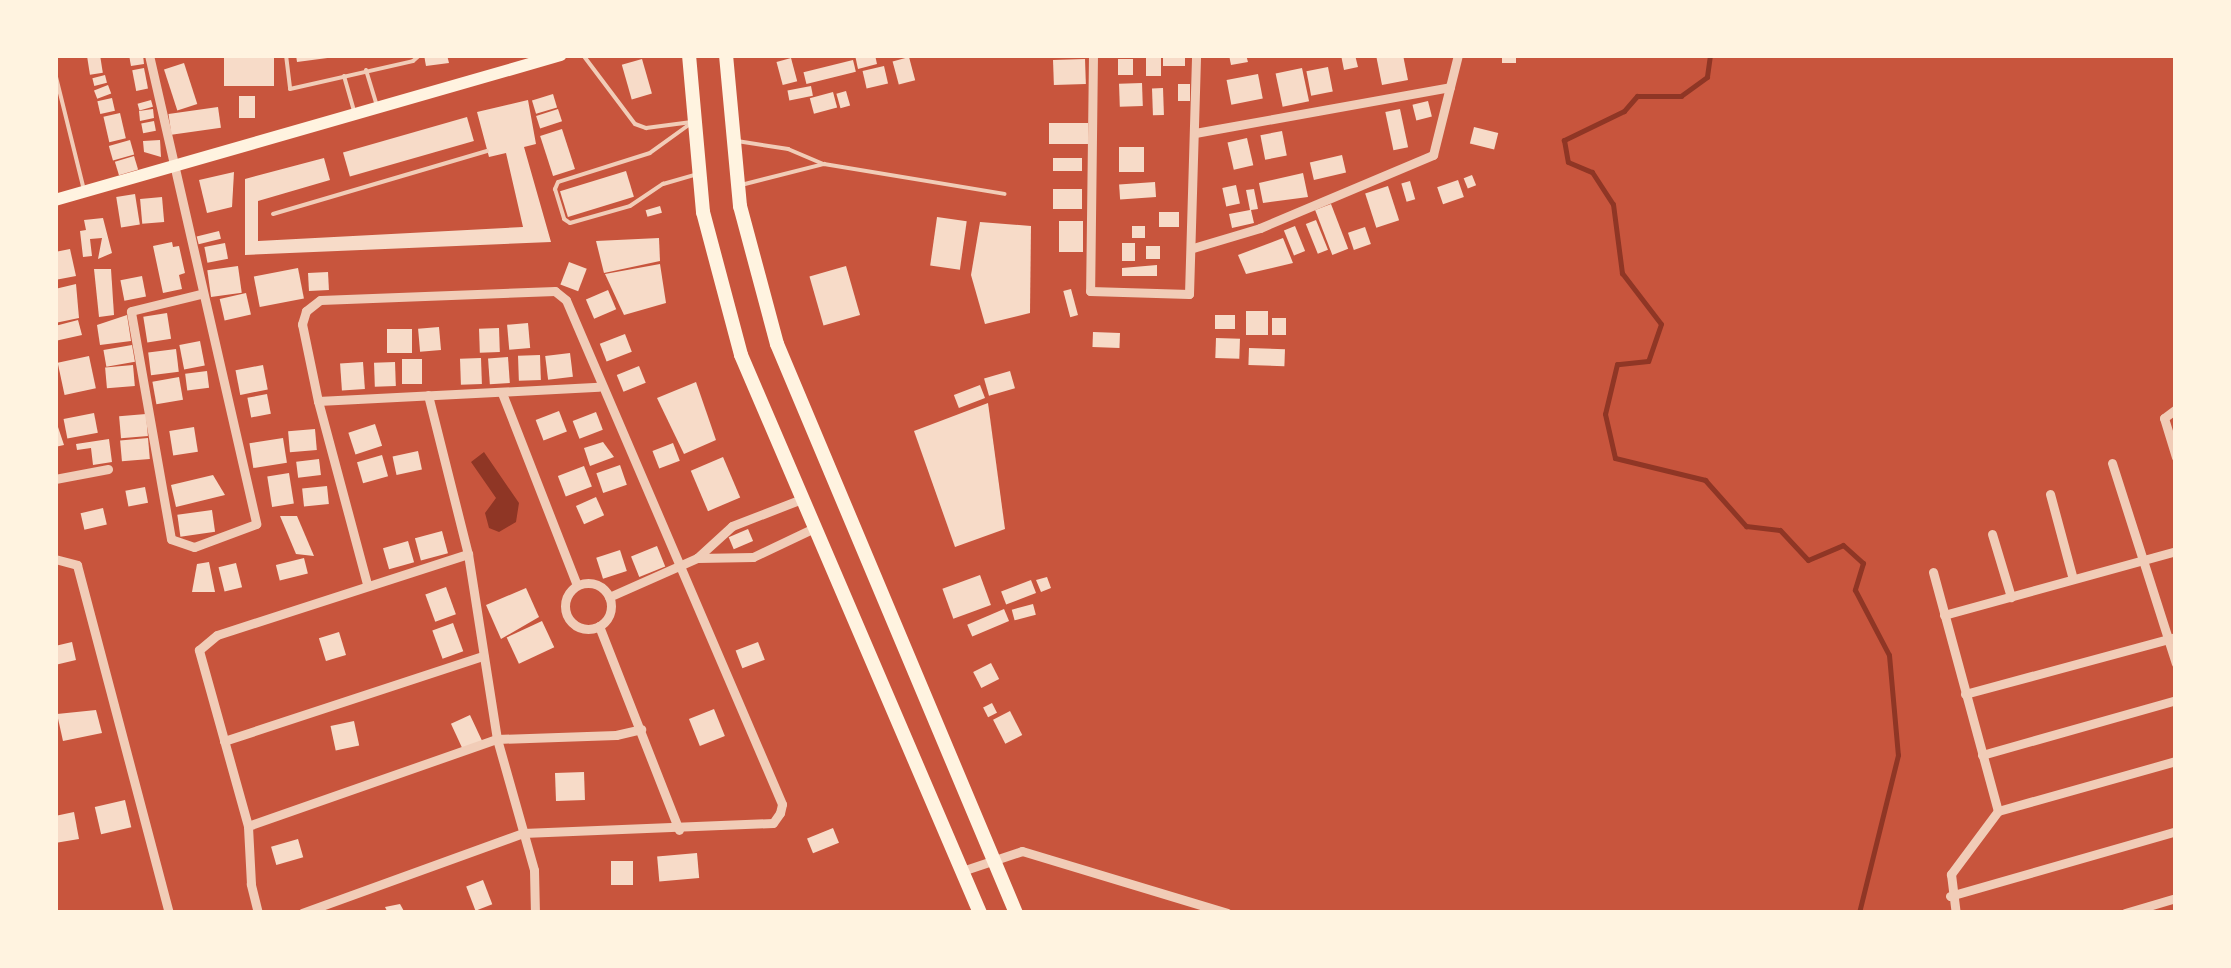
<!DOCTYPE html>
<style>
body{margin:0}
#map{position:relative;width:2231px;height:968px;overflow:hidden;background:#c8553d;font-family:"Titillium Web",sans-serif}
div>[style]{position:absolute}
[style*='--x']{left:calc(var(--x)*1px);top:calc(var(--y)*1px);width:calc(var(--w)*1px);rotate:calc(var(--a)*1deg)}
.water>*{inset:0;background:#8f3625}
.stream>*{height:5px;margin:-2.5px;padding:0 2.5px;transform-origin:2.5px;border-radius:2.5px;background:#8f3625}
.building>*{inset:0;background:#f7dbc8;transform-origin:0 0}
.service>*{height:4px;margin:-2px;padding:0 2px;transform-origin:2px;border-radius:2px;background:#f1ccb7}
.minor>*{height:9px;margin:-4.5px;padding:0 4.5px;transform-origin:4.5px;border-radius:4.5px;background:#f1ccb7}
.minor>.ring{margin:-4.5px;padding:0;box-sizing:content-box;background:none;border:9px solid #f1ccb7;border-radius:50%}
.secondary>*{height:12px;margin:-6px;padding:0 6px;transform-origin:6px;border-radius:6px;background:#fff3e0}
.primary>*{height:14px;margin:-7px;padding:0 7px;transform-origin:7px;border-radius:7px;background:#fff3e0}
span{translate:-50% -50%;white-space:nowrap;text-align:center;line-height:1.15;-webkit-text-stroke:10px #fff3e0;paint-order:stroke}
.frame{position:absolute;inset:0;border:58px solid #fff3e0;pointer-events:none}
</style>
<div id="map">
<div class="water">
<div style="clip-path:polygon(484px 452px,519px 503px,516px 522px,499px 532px,489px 528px,485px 513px,496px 498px,471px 462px)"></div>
</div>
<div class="stream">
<div style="--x:1710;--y:55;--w:22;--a:98"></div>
<div style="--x:1707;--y:77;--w:32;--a:144"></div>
<div style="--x:1681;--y:96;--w:44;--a:180"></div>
<div style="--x:1637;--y:96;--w:20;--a:131"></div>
<div style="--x:1624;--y:111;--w:67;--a:154.2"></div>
<div style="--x:1564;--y:140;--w:22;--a:80"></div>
<div style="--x:1568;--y:162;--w:26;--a:23"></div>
<div style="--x:1592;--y:172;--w:38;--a:57"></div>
<div style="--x:1613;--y:204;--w:70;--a:82.6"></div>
<div style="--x:1622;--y:273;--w:64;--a:52.6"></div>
<div style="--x:1661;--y:324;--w:39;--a:109"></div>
<div style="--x:1648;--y:361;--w:31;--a:174"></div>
<div style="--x:1617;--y:364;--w:51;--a:103.5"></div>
<div style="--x:1605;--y:414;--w:45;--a:77.2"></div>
<div style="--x:1615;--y:458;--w:93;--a:13.7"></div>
<div style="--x:1705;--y:480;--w:62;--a:48.3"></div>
<div style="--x:1746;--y:526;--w:34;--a:7"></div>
<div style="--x:1780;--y:530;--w:41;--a:47"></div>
<div style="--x:1808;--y:560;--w:38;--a:-23"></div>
<div style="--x:1843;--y:545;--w:27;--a:42"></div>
<div style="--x:1863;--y:563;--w:28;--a:107"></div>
<div style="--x:1855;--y:590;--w:73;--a:62.4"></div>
<div style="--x:1889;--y:655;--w:100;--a:84.9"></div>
<div style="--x:1898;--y:755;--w:163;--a:103.9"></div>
</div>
<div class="building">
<div style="left:100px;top:55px;width:18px;height:13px;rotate:81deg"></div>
<div style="clip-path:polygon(129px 55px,143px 55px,144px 64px,131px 66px)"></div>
<div style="left:224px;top:55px;width:50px;height:31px"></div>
<div style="clip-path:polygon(296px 55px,335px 55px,335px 57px,297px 62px)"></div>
<div style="clip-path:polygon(424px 55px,447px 55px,449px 63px,426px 66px)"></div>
<div style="clip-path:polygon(855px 55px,875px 55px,877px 64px,858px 69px)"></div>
<div style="left:1163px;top:55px;width:22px;height:11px"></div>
<div style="clip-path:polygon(1229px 55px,1246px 55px,1248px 62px,1231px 65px)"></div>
<div style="clip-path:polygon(1341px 55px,1355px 55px,1358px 67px,1344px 70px)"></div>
<div style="clip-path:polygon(1376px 55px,1403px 55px,1408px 80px,1382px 85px)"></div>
<div style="left:1502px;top:55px;width:14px;height:8px"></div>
<div style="left:909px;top:57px;width:24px;height:17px;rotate:75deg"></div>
<div style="left:791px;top:58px;width:24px;height:15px;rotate:75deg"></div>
<div style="left:1161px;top:58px;width:18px;height:15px;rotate:90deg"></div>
<div style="left:642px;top:59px;width:36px;height:21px;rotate:74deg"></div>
<div style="left:1085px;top:59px;width:25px;height:32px;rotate:88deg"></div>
<div style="left:1133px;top:59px;width:16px;height:15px;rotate:90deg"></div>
<div style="left:853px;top:60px;width:12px;height:51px;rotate:76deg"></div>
<div style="left:184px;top:63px;width:43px;height:21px;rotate:72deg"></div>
<div style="left:884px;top:66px;width:18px;height:22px;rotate:77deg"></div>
<div style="left:1328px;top:67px;width:25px;height:22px;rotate:79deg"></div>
<div style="left:144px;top:68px;width:21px;height:12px;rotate:79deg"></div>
<div style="left:1302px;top:68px;width:34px;height:27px;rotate:78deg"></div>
<div style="left:1258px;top:74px;width:25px;height:32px;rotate:79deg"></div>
<div style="left:105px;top:75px;width:8px;height:13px;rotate:76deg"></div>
<div style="left:1142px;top:83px;width:23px;height:23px;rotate:88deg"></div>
<div style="left:1178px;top:84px;width:12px;height:17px"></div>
<div style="left:108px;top:85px;width:9px;height:15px;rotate:69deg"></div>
<div style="left:811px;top:86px;width:10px;height:24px;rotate:79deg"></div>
<div style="left:1163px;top:88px;width:27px;height:11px;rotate:88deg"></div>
<div style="left:846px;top:91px;width:15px;height:10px;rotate:74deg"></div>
<div style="left:833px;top:92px;width:16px;height:24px;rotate:75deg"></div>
<div style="left:553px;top:94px;width:14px;height:22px;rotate:73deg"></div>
<div style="left:239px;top:96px;width:16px;height:22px"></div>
<div style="left:112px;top:98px;width:13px;height:15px;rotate:77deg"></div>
<div style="left:151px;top:100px;width:7px;height:14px;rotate:74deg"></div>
<div style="clip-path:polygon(528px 100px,536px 144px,524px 147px,551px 242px,245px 255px,245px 179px,324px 158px,330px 180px,258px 201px,258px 241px,523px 227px,506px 153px,489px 157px,477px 112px)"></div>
<div style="left:1428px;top:101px;width:16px;height:16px;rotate:76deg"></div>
<div style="left:218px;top:107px;width:21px;height:50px;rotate:82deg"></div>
<div style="clip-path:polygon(153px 109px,154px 118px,140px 121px,139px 111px)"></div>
<div style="left:558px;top:109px;width:13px;height:23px;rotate:72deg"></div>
<div style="left:1400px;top:109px;width:39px;height:15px;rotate:78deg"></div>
<div style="left:120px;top:113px;width:26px;height:17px;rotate:77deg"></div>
<div style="left:467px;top:117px;width:25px;height:129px;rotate:74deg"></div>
<div style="left:154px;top:121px;width:10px;height:13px;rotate:79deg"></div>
<div style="left:1088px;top:123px;width:21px;height:39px;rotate:90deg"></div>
<div style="left:1474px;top:127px;width:25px;height:17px;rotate:14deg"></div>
<div style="left:562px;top:129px;width:42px;height:23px;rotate:72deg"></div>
<div style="left:1282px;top:131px;width:25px;height:22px;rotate:79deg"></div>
<div style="left:1247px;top:138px;width:28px;height:20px;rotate:77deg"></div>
<div style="left:130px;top:140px;width:15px;height:22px;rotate:74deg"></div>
<div style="clip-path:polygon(160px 140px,161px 157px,144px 152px,143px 141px)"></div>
<div style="left:1119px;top:147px;width:25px;height:25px"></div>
<div style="left:1342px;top:155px;width:18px;height:33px;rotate:77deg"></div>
<div style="left:134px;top:156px;width:14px;height:20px;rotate:73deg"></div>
<div style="left:1082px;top:158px;width:13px;height:29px;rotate:90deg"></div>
<div style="left:626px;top:171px;width:27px;height:69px;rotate:73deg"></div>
<div style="clip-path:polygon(234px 172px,232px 207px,207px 213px,199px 180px)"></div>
<div style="clip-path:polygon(1303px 173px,1308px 197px,1263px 203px,1259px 183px)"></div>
<div style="left:1472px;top:175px;width:11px;height:9px;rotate:68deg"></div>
<div style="left:1458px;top:180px;width:18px;height:22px;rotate:71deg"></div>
<div style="left:1410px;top:181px;width:19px;height:9px;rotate:74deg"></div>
<div style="left:1155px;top:182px;width:15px;height:36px;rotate:86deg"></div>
<div style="left:1236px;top:185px;width:19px;height:14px;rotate:78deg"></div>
<div style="left:1388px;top:186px;width:36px;height:24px;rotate:72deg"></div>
<div style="left:1082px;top:189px;width:20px;height:29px;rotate:90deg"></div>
<div style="clip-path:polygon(1254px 189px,1258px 209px,1251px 210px,1254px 223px,1232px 228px,1229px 214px,1250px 210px,1246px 190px)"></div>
<div style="left:135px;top:194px;width:31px;height:19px;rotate:81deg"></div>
<div style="left:162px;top:197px;width:25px;height:22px;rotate:85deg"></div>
<div style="left:1331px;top:204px;width:48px;height:17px;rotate:69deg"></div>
<div style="left:660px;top:206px;width:7px;height:15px;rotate:74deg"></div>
<div style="left:1179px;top:212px;width:15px;height:20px;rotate:90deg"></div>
<div style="left:937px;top:217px;width:30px;height:49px;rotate:8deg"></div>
<div style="clip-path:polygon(103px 218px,112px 253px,98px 259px,102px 238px,90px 239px,92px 256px,83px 257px,80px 231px,86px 230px,84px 220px)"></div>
<div style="left:1316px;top:220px;width:32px;height:11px;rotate:68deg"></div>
<div style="left:1083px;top:221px;width:31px;height:24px;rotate:90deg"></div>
<div style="clip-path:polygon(980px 222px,1031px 226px,1030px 313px,985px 324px,971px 275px)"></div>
<div style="left:1145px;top:226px;width:12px;height:13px;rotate:90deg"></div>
<div style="left:1295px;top:226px;width:27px;height:12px;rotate:68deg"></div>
<div style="left:1365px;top:227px;width:18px;height:18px;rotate:71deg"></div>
<div style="left:219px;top:231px;width:8px;height:23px;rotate:76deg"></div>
<div style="clip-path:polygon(659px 238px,660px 261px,604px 273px,596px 241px)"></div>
<div style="clip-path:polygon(1283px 238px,1293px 263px,1246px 274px,1238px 255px)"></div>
<div style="clip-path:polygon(172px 242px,173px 247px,179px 246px,185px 273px,179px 275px,182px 289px,163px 293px,153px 246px)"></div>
<div style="left:225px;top:243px;width:16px;height:21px;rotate:79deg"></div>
<div style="left:1135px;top:243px;width:18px;height:13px;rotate:90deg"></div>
<div style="left:1146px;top:246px;width:14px;height:13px"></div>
<div style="clip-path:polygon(70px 249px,76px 276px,55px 280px,55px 252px)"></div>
<div style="left:569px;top:262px;width:19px;height:24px;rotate:21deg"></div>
<div style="clip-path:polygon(660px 264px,666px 303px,624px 315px,605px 274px)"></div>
<div style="clip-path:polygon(1157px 265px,1157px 276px,1122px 276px,1122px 268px)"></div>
<div style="left:238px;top:266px;width:27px;height:31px;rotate:82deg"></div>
<div style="left:846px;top:266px;width:51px;height:38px;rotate:74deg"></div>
<div style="left:298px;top:268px;width:31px;height:45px;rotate:79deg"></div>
<div style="clip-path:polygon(94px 269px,111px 269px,114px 315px,99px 317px)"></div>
<div style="left:328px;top:272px;width:18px;height:20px;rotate:87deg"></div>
<div style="left:142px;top:276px;width:21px;height:22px;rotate:79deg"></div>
<div style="clip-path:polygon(76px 284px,79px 318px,55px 323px,55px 289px)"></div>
<div style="left:1071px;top:289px;width:27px;height:8px;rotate:75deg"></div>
<div style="left:608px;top:290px;width:21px;height:24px;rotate:67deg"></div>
<div style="left:246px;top:293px;width:22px;height:27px;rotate:77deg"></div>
<div style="left:1246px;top:311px;width:22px;height:24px"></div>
<div style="left:167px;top:313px;width:26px;height:24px;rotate:81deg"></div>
<div style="clip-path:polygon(127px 315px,131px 341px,100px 345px,97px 325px)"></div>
<div style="left:1215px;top:315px;width:20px;height:14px"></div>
<div style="left:1272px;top:318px;width:14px;height:17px"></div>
<div style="clip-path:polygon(78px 320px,82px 335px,55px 341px,55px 326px)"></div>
<div style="left:528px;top:323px;width:25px;height:21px;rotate:85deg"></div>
<div style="left:439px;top:327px;width:23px;height:21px;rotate:85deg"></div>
<div style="left:499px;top:328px;width:24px;height:20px;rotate:88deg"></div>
<div style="left:387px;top:329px;width:25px;height:24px"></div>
<div style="left:1093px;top:332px;width:27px;height:15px;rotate:2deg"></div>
<div style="left:625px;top:334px;width:19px;height:27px;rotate:69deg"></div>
<div style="left:1216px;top:338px;width:24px;height:20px;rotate:2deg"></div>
<div style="left:200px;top:341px;width:25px;height:21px;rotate:79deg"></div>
<div style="left:132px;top:345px;width:17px;height:29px;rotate:80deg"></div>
<div style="left:1249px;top:348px;width:36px;height:17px;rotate:2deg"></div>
<div style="left:176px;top:349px;width:23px;height:28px;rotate:83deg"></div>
<div style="left:570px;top:353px;width:24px;height:25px;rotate:83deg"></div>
<div style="left:540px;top:355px;width:25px;height:22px;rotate:88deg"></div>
<div style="left:89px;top:356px;width:33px;height:32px;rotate:78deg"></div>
<div style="left:508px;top:357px;width:26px;height:20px;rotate:86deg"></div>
<div style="left:481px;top:358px;width:26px;height:21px;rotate:88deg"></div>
<div style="left:422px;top:359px;width:25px;height:20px;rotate:90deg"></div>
<div style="left:363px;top:362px;width:27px;height:23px;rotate:86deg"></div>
<div style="left:395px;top:362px;width:24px;height:21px;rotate:88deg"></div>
<div style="left:133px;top:365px;width:21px;height:28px;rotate:85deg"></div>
<div style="left:263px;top:365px;width:25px;height:28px;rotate:79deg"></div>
<div style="left:639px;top:366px;width:18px;height:24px;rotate:68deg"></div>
<div style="left:207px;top:371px;width:17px;height:22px;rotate:83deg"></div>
<div style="left:1010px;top:371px;width:18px;height:27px;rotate:74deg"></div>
<div style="left:179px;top:377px;width:23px;height:27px;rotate:80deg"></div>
<div style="clip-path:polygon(696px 382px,716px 440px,684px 454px,657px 398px)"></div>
<div style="left:980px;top:385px;width:14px;height:28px;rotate:69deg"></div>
<div style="left:267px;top:394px;width:20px;height:20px;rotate:79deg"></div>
<div style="clip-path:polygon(988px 403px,1005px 529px,955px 547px,914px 431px)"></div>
<div style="left:559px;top:411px;width:22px;height:25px;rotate:69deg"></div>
<div style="left:596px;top:412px;width:19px;height:25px;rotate:69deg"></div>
<div style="left:94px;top:413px;width:20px;height:31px;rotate:79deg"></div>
<div style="left:146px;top:414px;width:22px;height:27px;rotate:85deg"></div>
<div style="clip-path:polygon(55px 418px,64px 445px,55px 447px)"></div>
<div style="left:375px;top:424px;width:23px;height:28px;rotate:72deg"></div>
<div style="left:194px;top:427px;width:25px;height:25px;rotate:81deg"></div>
<div style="left:315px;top:429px;width:21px;height:27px;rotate:85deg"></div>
<div style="left:148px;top:438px;width:21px;height:28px;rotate:85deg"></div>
<div style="left:283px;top:438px;width:25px;height:34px;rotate:81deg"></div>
<div style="clip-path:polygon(109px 439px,112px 462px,93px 465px,91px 448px,77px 450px,76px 444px)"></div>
<div style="clip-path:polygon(603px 442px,614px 457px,590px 466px,584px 448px)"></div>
<div style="left:673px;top:443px;width:19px;height:22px;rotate:69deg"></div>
<div style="left:418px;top:451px;width:19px;height:26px;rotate:78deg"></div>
<div style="left:382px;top:455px;width:22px;height:26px;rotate:74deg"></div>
<div style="left:723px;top:457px;width:44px;height:35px;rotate:67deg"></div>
<div style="left:319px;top:459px;width:16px;height:23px;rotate:83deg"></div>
<div style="left:620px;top:465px;width:21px;height:25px;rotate:71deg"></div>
<div style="left:584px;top:466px;width:22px;height:28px;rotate:69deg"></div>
<div style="left:289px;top:473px;width:31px;height:22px;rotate:81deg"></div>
<div style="clip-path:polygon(213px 475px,225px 495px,176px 507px,171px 485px)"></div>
<div style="left:327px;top:486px;width:18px;height:25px;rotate:84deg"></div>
<div style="left:145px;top:487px;width:16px;height:20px;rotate:79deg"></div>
<div style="left:596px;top:497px;width:20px;height:22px;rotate:66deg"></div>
<div style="left:103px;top:508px;width:17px;height:23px;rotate:77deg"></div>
<div style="left:212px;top:510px;width:22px;height:35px;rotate:82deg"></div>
<div style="clip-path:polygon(280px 516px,297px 516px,314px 556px,296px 554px)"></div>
<div style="left:748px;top:529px;width:13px;height:21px;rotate:67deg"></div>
<div style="left:442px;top:531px;width:23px;height:28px;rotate:75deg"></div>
<div style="left:408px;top:541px;width:22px;height:26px;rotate:74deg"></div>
<div style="left:657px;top:546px;width:22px;height:28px;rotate:68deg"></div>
<div style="left:620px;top:550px;width:22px;height:25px;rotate:72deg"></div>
<div style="left:304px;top:558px;width:16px;height:29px;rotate:76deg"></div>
<div style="clip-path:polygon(209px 562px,215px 592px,192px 592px,197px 564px)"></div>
<div style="left:236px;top:563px;width:25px;height:18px;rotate:76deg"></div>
<div style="left:980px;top:575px;width:32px;height:40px;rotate:70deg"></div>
<div style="clip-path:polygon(1047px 577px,1051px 588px,1041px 592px,1036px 580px)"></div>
<div style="left:1031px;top:580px;width:14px;height:32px;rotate:69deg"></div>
<div style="left:446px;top:587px;width:29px;height:22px;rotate:70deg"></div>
<div style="clip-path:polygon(526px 588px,539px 617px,501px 639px,486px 605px)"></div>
<div style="left:1033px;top:604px;width:11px;height:22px;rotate:75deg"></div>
<div style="left:1004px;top:609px;width:13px;height:40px;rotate:67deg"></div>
<div style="left:542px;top:621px;width:29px;height:39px;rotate:65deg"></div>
<div style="left:453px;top:623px;width:30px;height:22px;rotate:70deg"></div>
<div style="left:339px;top:632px;width:24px;height:21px;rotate:73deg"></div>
<div style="clip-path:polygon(72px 642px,76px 660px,55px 665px,55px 646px)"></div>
<div style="left:758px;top:642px;width:19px;height:24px;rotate:69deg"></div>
<div style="left:991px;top:663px;width:18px;height:20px;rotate:63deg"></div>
<div style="left:992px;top:703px;width:11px;height:10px;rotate:63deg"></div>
<div style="left:714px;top:709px;width:29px;height:27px;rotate:68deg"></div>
<div style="clip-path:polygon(96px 710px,102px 733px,63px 741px,57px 714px)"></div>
<div style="left:1010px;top:711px;width:27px;height:19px;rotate:63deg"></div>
<div style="left:470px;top:715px;width:29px;height:21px;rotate:65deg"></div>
<div style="left:354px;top:721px;width:25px;height:24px;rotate:78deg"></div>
<div style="left:584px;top:772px;width:28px;height:29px;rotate:88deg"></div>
<div style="left:125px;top:800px;width:28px;height:31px;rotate:77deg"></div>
<div style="clip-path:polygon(74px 812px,79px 839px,55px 843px,55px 816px)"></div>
<div style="left:833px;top:828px;width:16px;height:28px;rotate:68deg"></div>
<div style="left:298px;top:839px;width:19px;height:28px;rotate:74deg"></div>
<div style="left:697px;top:853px;width:25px;height:40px;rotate:85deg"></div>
<div style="left:633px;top:861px;width:24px;height:22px;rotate:90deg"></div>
<div style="left:483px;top:880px;width:26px;height:18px;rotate:69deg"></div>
<div style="clip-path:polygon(400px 904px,405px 913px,388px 913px,385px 907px)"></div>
</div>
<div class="service">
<div style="--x:286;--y:55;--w:34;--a:83"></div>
<div style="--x:290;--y:89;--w:126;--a:-12.8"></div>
<div style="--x:413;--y:61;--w:9;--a:-41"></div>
<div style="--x:583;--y:55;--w:86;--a:53"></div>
<div style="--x:635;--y:124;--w:12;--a:20"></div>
<div style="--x:646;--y:128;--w:46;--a:-7.4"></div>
<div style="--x:366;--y:70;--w:34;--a:73"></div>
<div style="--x:55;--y:73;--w:116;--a:76.1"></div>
<div style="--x:344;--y:76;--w:35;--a:74"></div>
<div style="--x:690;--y:124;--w:49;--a:144.1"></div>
<div style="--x:650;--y:153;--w:96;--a:162.5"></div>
<div style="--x:558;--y:182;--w:8;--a:113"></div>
<div style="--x:555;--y:189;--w:31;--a:73"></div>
<div style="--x:564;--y:219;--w:7;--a:34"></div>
<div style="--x:570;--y:223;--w:62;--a:-15.8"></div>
<div style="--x:630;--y:206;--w:40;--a:-34"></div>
<div style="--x:663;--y:184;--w:32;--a:-16"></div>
<div style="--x:737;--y:141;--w:52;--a:8.9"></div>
<div style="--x:788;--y:149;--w:39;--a:23"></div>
<div style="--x:824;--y:164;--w:183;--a:9.4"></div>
<div style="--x:741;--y:185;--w:86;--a:-14.2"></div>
<div style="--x:273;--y:214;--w:223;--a:-16.4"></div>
</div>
<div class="minor">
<div style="--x:149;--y:55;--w:481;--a:77.1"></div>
<div style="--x:256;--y:524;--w:66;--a:159.6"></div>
<div style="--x:194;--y:547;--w:24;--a:-161"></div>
<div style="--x:171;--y:539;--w:231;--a:-100"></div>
<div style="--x:131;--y:311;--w:72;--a:-13.7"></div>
<div style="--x:1093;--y:55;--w:236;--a:90.7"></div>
<div style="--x:1090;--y:291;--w:99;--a:1.7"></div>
<div style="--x:1189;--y:294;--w:239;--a:-88.3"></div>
<div style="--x:1195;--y:133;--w:259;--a:-10.2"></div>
<div style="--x:1193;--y:248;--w:70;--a:-16.6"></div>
<div style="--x:1260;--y:228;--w:188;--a:-22.9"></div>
<div style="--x:1433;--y:155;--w:103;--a:-76"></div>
<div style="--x:502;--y:393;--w:206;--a:68.7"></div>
<div style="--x:428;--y:395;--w:164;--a:75.9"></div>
<div style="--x:468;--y:554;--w:187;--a:81.1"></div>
<div style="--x:497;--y:739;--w:136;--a:74.2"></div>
<div style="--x:534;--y:870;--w:43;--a:88.7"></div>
<div style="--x:318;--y:401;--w:281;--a:-2.9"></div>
<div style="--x:2176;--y:409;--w:15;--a:143"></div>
<div style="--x:2164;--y:418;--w:41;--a:72.9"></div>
<div style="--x:2112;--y:463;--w:210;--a:72.3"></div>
<div style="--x:55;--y:479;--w:54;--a:-10.7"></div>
<div style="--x:2050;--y:494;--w:88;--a:74.9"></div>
<div style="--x:1992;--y:534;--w:66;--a:73.2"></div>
<div style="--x:697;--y:558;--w:56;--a:-1"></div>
<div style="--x:753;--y:557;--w:65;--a:-25.4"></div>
<div style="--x:55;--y:559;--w:23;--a:15"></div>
<div style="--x:77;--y:565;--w:360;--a:75.2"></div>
<div style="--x:1933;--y:572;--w:248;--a:74.8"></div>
<div style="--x:1998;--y:811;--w:79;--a:126.7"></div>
<div style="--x:1951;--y:874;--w:39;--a:83"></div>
<div class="ring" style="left:565px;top:583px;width:37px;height:37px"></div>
<div style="--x:609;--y:597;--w:96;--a:-23.9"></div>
<div style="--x:697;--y:558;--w:47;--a:-42.4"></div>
<div style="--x:732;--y:526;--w:72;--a:-21.2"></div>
<div style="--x:1944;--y:615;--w:241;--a:-15.4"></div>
<div style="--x:599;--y:626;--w:219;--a:68.6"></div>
<div style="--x:1965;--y:694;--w:219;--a:-15.1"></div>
<div style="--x:224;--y:741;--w:273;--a:-18.2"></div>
<div style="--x:1982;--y:755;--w:202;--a:-15.8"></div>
<div style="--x:1998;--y:811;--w:185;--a:-15.7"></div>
<div style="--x:248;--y:826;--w:264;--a:-19.3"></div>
<div style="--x:497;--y:739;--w:119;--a:-1.9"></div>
<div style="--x:616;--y:735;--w:26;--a:-13"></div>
<div style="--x:962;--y:871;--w:63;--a:-18.4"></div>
<div style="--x:1022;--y:851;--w:214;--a:16.8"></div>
<div style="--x:1950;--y:896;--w:235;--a:-16"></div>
<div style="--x:258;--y:913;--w:30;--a:-104"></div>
<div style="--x:251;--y:884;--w:58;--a:-93"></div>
<div style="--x:248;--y:826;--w:183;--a:-105.6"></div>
<div style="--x:199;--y:650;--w:23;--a:-40"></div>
<div style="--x:217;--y:635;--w:264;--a:-17.9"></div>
<div style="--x:302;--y:913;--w:235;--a:-19.9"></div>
<div style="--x:523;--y:833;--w:250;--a:-2.3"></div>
<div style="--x:773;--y:823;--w:12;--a:-55"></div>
<div style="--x:780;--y:813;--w:9;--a:-77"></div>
<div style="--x:782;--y:804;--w:548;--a:-113.2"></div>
<div style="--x:566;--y:300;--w:14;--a:-141"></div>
<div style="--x:555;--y:291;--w:235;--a:177.8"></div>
<div style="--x:320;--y:300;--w:18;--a:142"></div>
<div style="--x:306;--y:311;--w:14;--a:107"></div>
<div style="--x:302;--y:324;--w:79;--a:78.3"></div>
<div style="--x:318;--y:401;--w:189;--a:75"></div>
<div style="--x:2125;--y:913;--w:53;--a:-16.4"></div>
</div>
<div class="secondary">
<div style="--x:55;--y:200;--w:526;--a:-15.99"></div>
</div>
<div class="primary">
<div style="--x:689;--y:55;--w:158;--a:84.9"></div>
<div style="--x:703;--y:212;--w:148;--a:75.1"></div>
<div style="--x:741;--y:355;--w:607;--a:66.81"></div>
<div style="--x:726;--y:55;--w:152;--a:84.7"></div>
<div style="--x:740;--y:206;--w:143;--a:75"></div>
<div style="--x:777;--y:344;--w:617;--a:67.22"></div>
</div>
<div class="frame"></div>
</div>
